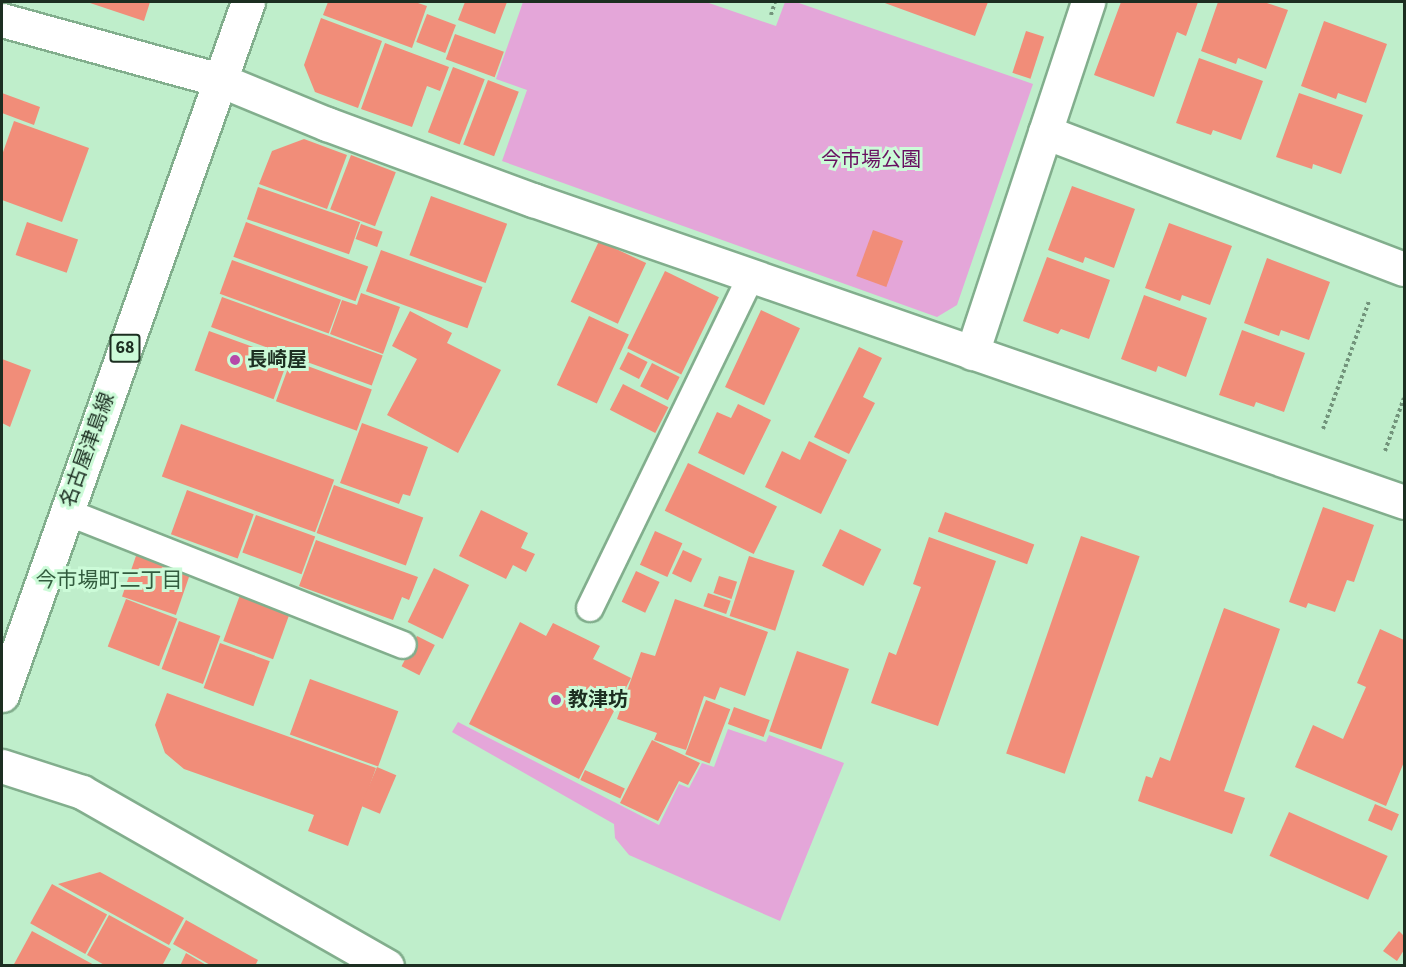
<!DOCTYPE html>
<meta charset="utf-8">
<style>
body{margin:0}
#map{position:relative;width:1406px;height:967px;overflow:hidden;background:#bfeecb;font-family:"Source Sans 3","Noto Sans JP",sans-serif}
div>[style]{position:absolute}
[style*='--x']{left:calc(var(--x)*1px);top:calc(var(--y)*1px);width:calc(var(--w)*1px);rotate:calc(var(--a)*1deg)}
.green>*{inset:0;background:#e4a6d9}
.building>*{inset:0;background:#f18d79;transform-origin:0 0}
.path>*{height:4px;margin-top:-2px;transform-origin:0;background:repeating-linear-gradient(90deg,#72947b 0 3px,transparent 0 6px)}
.roads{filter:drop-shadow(2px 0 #82ae8d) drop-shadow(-2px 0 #82ae8d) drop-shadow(0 2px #82ae8d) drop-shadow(0 -2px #82ae8d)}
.service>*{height:26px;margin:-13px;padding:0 13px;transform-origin:13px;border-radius:13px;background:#fff}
.minor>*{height:33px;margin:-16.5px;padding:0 16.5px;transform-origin:16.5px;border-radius:16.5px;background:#fff}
.tertiary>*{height:33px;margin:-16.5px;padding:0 16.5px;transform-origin:16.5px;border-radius:16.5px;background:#fff}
.primary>*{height:33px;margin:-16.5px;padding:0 16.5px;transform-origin:16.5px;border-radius:16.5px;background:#fff}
.dots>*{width:16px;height:16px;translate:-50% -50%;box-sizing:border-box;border:3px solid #ccfbd8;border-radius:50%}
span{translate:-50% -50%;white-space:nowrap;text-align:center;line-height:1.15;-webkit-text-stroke:6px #ccfbd8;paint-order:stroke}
.shield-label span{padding:2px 4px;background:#ccfbd8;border:2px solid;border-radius:4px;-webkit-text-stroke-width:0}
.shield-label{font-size:18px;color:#1c2e21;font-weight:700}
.park-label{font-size:20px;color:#680f60}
.poi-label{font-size:20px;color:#1c2e21;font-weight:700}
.left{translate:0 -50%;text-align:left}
.street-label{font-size:20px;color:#1c2e21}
.neighbourhood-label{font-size:21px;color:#325c3e}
.frame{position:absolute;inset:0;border:3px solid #1c2e21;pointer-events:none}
</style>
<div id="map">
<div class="green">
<div style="clip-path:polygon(523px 2px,706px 2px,776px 26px,785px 2px,796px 2px,1033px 84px,957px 305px,937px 317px,502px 161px,527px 90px,496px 79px)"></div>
<div style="clip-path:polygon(458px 722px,659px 825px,679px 784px,689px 788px,702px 763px,714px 767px,728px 729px,766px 742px,769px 735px,844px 763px,780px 921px,629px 855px,615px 838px,614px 824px,452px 732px)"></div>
</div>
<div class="building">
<div style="clip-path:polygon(87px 2px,150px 2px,144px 21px)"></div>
<div style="clip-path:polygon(328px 2px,415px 2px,427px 6px,412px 48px,323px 15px)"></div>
<div style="clip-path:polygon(465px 2px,507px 2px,495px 34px,458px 20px)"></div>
<div style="clip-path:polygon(882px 2px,988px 2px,975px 36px)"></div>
<div style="clip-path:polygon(1121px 2px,1198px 2px,1186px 36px,1177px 32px,1154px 97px,1094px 75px)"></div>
<div style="clip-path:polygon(1218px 2px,1264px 2px,1288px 10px,1266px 69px,1238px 58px,1236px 64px,1201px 51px)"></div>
<div style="left:427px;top:14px;width:31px;height:30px;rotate:21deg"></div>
<div style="clip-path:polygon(321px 18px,382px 41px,358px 108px,315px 92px,304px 65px)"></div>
<div style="clip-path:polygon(1324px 21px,1387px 44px,1366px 103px,1338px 93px,1336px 99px,1301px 86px)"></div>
<div style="left:1026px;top:31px;width:19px;height:44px;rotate:18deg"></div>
<div style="left:455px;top:34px;width:52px;height:27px;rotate:20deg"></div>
<div style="clip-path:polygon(385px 43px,449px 67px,440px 91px,427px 86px,412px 127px,361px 109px)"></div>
<div style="clip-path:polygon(1199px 58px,1263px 81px,1241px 140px,1213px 130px,1211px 135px,1176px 123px)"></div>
<div style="left:453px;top:67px;width:34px;height:70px;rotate:21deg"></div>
<div style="left:488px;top:80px;width:33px;height:69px;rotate:21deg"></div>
<div style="clip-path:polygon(2px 93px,40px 107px,34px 125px,2px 113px)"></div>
<div style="clip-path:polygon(1299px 93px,1363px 115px,1341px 174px,1313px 164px,1312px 169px,1276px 157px)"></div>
<div style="clip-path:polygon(14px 121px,89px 148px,62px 222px,2px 200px,2px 155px)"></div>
<div style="clip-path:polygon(304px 139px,347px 155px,327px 209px,259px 184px,272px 151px)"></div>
<div style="left:351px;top:155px;width:48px;height:58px;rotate:21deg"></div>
<div style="clip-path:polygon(1072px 186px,1135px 209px,1114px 268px,1085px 257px,1083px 263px,1048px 250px)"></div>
<div style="left:258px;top:187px;width:108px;height:34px;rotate:19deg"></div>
<div style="left:431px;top:196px;width:81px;height:63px;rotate:20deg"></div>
<div style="left:27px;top:222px;width:54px;height:35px;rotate:19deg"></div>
<div style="left:246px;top:222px;width:130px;height:37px;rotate:20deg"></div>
<div style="clip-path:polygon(1169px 223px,1232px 246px,1210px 305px,1182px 295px,1180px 301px,1145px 288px)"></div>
<div style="left:361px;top:224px;width:23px;height:16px;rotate:20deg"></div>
<div style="left:873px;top:230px;width:32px;height:49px;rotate:20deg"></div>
<div style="left:599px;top:241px;width:52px;height:67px;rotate:25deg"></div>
<div style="left:381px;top:250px;width:108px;height:44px;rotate:20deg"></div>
<div style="clip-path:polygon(1047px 257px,1110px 280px,1089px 339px,1061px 329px,1058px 334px,1023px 321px)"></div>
<div style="clip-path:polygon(1267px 258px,1330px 282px,1309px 340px,1281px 330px,1279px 336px,1244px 323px)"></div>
<div style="left:232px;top:260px;width:116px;height:36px;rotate:20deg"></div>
<div style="left:665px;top:271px;width:60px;height:86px;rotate:26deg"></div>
<div style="clip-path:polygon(361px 293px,400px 307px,383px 354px,330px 334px,342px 300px,357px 305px)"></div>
<div style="clip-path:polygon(1144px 295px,1207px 318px,1186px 377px,1158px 366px,1156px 372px,1121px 359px)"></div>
<div style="left:222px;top:297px;width:171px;height:32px;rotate:20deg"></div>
<div style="left:761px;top:310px;width:43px;height:85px;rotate:25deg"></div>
<div style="clip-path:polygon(410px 311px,452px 333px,447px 343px,501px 370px,458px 453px,387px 415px,417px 359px,392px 346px)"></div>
<div style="left:589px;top:316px;width:44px;height:76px;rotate:25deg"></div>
<div style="clip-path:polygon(1242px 330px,1305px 353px,1284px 412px,1256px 402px,1254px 407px,1219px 395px)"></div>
<div style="left:209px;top:331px;width:84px;height:42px;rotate:20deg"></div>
<div style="clip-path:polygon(859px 347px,882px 358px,863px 397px,875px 403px,849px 454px,814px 437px)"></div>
<div style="left:628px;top:352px;width:22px;height:19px;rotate:27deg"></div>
<div style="clip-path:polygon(2px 359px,31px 370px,10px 427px,2px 423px)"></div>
<div style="left:291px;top:360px;width:86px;height:44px;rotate:20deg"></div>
<div style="left:652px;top:363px;width:31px;height:26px;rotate:27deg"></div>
<div style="left:623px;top:384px;width:51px;height:29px;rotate:27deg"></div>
<div style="clip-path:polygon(738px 404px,771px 420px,744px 475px,698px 453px,717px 412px,731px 418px)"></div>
<div style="clip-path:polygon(362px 423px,428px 447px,410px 496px,403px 494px,399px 504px,340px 483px)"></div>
<div style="left:181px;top:424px;width:163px;height:56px;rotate:20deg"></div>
<div style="clip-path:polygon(809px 441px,847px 460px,821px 514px,765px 487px,782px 451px,800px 460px)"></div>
<div style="left:688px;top:463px;width:99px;height:53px;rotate:26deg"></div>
<div style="left:334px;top:485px;width:95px;height:51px;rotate:20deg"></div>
<div style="left:187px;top:490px;width:71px;height:47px;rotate:20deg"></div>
<div style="clip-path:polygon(1323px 507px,1374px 525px,1354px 582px,1347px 580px,1335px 612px,1308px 603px,1306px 608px,1289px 602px)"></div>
<div style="clip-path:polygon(481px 510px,528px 533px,521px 548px,535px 554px,526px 572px,513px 565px,506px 579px,459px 556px)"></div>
<div style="left:945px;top:512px;width:95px;height:21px;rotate:20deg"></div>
<div style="left:256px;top:515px;width:63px;height:40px;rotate:20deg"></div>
<div style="left:840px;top:529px;width:46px;height:41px;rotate:26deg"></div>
<div style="left:655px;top:531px;width:30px;height:37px;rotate:24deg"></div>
<div style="left:1081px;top:536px;width:62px;height:230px;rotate:19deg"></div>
<div style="clip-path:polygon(929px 537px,996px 561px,938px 726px,871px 703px,889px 652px,896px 655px,921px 587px,913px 584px)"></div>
<div style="clip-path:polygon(316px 540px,418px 577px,409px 600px,402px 597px,393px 620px,299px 586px)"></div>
<div style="left:683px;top:550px;width:21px;height:26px;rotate:25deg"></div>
<div style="left:137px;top:553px;width:57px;height:46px;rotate:19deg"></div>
<div style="left:749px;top:556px;width:48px;height:63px;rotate:18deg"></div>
<div style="left:434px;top:568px;width:39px;height:60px;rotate:26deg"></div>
<div style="left:636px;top:571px;width:26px;height:34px;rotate:25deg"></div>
<div style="left:719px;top:576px;width:19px;height:18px;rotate:18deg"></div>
<div style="left:708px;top:593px;width:24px;height:14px;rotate:19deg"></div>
<div style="left:240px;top:595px;width:53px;height:49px;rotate:20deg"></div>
<div style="left:126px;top:599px;width:55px;height:51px;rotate:21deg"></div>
<div style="clip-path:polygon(675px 599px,768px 632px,745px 696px,720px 687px,715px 700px,704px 696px,686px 750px,654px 740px,657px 733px,617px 719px,641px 652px,655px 656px)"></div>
<div style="clip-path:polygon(1224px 608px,1280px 629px,1224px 791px,1245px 798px,1232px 834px,1138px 801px,1146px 776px,1152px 778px,1160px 757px,1170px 761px)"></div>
<div style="left:179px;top:621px;width:44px;height:51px;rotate:20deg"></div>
<div style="clip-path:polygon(520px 622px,546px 636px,553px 623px,600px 646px,593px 659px,631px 678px,579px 779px,469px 724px)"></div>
<div style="clip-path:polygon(1380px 629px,1404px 640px,1404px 762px,1386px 806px,1295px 767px,1313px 725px,1343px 739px,1366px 687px,1357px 683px)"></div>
<div style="left:417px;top:636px;width:20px;height:34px;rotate:27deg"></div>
<div style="left:220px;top:643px;width:53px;height:48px;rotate:20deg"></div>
<div style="left:797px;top:651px;width:55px;height:85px;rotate:19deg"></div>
<div style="left:310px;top:679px;width:94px;height:59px;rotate:20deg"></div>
<div style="clip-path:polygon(167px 693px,376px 768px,348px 846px,308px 831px,314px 815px,184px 769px,165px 753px,155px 725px)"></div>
<div style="left:706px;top:700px;width:26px;height:58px;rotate:21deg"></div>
<div style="left:734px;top:707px;width:38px;height:18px;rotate:20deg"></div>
<div style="clip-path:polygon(652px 740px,700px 763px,688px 785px,679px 781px,658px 821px,620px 803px)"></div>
<div style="left:377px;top:767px;width:21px;height:42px;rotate:23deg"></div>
<div style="left:585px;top:770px;width:44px;height:11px;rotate:25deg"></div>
<div style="left:1375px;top:804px;width:26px;height:18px;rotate:23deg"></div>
<div style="left:1289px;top:812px;width:108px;height:48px;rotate:24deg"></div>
<div style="clip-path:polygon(100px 872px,184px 918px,169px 945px,58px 884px)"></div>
<div style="left:52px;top:884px;width:63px;height:45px;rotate:29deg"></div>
<div style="clip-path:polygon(109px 915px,171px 949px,162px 966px,106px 966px,87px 955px)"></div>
<div style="clip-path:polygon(186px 920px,258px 960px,255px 966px,212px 966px,173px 944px)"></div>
<div style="clip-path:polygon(32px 931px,96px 966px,13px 966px)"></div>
<div style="clip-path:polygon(1399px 931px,1404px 936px,1404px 950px,1397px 961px,1383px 951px)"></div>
<div style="clip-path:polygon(186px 953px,208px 966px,180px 966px)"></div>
</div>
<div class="path">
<div style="--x:771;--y:15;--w:14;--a:-73"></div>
<div style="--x:1323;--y:429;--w:136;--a:-70.2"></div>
<div style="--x:1385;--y:451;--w:56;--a:-70.3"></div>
</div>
<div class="roads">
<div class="service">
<div style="--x:67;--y:512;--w:361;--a:21.6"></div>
<div style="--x:590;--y:608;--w:369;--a:-64.1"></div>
</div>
<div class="minor">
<div style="--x:2;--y:20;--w:226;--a:15.4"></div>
<div style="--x:220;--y:80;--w:116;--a:22.4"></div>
<div style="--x:327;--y:124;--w:220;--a:20.3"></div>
<div style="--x:533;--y:200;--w:922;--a:19.12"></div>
<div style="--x:1045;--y:132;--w:384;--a:20.9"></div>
<div style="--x:972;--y:353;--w:370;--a:-71.7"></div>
</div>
<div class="tertiary">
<div style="--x:2;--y:766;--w:84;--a:18"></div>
<div style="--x:82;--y:792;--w:351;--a:29.7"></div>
</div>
<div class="primary">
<div style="--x:2;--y:695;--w:735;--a:-70.46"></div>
</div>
</div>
<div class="dots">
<div style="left:235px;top:360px;background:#b649a9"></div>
<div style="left:556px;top:700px;background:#b649a9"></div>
</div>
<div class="shield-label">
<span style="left:125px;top:348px">68</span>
</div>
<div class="park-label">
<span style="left:871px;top:160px">今市場公園</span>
</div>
<div class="poi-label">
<span class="left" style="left:247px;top:360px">長崎屋</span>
<span class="left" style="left:568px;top:700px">教津坊</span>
</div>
<div class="street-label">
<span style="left:88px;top:450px;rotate:-70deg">名古屋津島線</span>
</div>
<div class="neighbourhood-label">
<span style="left:109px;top:580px">今市場町二丁目</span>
</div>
<div class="frame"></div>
</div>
